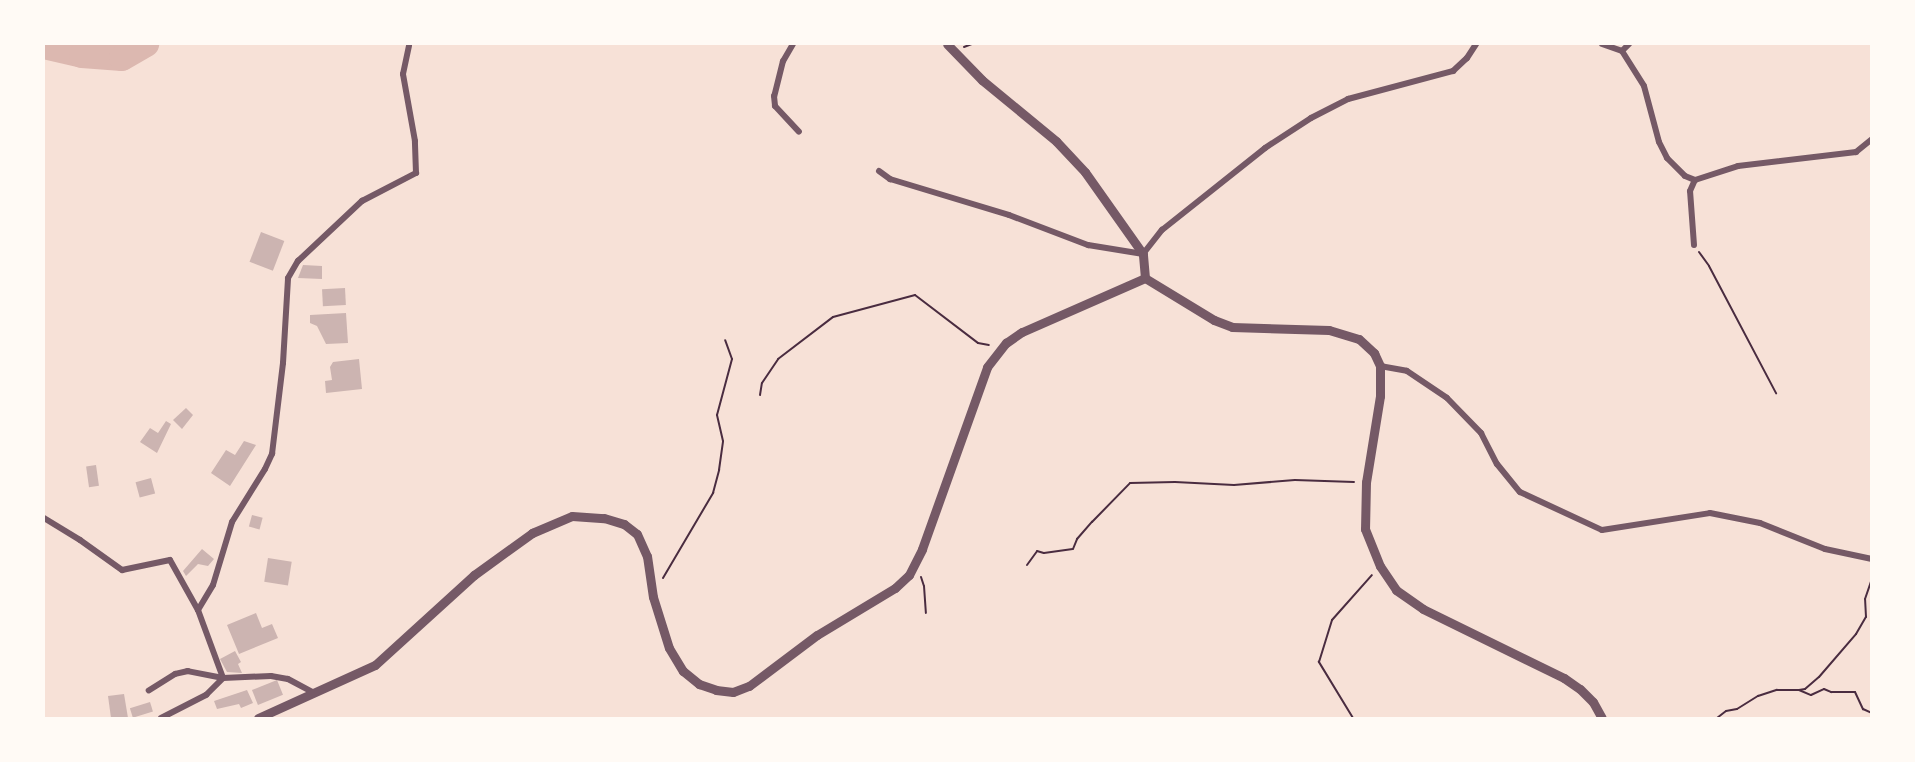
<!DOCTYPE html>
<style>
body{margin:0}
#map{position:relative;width:1915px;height:762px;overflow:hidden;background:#f7e1d7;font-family:"Libre Baskerville",serif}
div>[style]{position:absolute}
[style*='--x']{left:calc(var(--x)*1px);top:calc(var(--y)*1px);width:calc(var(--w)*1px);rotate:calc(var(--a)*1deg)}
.river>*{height:26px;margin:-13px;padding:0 13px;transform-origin:13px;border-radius:13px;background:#dcb8b0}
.building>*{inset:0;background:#ccb4b1;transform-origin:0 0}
.path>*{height:2px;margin:-1px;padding:0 1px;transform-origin:1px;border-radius:1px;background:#4a2c40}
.minor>*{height:6px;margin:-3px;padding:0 3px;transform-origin:3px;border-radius:3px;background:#755966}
.tertiary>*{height:9px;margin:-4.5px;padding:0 4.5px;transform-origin:4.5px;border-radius:4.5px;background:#755966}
span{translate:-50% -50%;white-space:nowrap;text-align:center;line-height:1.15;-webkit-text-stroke:6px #fffaf5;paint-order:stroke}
.frame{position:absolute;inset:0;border:45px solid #fffaf5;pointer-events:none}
</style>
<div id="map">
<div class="river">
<div style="--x:44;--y:46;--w:39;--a:13"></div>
<div style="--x:82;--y:55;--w:40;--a:4.3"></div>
<div style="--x:122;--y:58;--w:28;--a:-30"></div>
</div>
<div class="building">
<div style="left:261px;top:232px;width:25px;height:32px;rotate:21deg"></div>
<div style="clip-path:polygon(303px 265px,322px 266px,322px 279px,298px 278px)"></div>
<div style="left:345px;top:288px;width:17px;height:23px;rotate:87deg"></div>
<div style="clip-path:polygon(346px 313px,348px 343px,326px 344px,317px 326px,310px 323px,310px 315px)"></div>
<div style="clip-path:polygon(359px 359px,362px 389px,326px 393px,325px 381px,332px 380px,330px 367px,333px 362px)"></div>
<div style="clip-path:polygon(186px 408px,193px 415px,182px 429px,173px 420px)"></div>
<div style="clip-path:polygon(166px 421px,171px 424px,157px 453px,140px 442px,150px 428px,158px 433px)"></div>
<div style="clip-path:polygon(244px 441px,256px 445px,230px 486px,211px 473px,226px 450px,235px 455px)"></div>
<div style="left:96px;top:465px;width:21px;height:10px;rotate:82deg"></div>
<div style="left:151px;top:478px;width:16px;height:16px;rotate:75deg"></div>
<div style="left:252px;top:515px;width:11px;height:12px;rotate:15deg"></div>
<div style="clip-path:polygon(202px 549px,214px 559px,208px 566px,198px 564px,186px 576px,183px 571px)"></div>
<div style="left:268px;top:558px;width:24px;height:24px;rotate:9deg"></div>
<div style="clip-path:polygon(256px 613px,262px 628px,272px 624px,278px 638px,239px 654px,227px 625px)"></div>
<div style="clip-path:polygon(235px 651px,241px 662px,238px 664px,242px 673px,227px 672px,220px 659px)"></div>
<div style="left:277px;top:680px;width:16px;height:27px;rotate:68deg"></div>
<div style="clip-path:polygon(247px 690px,253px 703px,241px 708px,239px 704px,217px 709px,214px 701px)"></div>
<div style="clip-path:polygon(124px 694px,128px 718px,111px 718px,108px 696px)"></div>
<div style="left:150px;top:702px;width:10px;height:21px;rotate:73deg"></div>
</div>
<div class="path">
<div style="--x:964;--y:47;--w:9;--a:-21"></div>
<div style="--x:1699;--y:252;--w:17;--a:54"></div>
<div style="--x:1709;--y:266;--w:144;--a:62.2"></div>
<div style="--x:760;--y:395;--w:12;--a:-81"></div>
<div style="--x:762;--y:383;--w:29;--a:-56"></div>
<div style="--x:778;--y:359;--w:69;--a:-37.4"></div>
<div style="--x:833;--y:317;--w:85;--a:-15"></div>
<div style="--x:915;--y:295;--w:79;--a:37.3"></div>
<div style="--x:978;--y:343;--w:11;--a:10"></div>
<div style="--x:1027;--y:565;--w:17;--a:-54"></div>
<div style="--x:1037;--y:551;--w:7;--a:16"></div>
<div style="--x:1044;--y:553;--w:29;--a:-8"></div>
<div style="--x:1073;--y:549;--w:11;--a:-68"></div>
<div style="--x:1077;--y:539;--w:23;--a:-49"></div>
<div style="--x:1092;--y:522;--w:54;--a:-45.7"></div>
<div style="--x:1130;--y:483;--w:45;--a:-1.3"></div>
<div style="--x:1175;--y:482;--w:59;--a:2.9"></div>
<div style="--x:1234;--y:485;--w:61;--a:-4.7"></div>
<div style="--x:1295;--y:480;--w:59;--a:1.9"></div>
<div style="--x:921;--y:577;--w:9;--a:72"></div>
<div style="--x:924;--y:586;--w:27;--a:86"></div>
<div style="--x:663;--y:578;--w:99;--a:-59.5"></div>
<div style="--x:713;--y:493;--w:24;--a:-75"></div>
<div style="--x:719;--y:470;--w:29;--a:-82"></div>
<div style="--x:723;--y:441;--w:27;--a:-103"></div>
<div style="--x:717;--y:415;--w:58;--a:-75"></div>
<div style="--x:732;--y:359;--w:20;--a:-110"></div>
<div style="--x:1799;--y:690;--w:6;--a:-9"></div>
<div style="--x:1805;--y:689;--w:18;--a:-41"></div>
<div style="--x:1819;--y:677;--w:57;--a:-49.3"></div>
<div style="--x:1856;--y:634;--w:20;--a:-60"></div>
<div style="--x:1866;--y:617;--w:18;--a:-93"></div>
<div style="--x:1865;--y:599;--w:21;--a:-71"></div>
<div style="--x:1353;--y:718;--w:66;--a:-121.3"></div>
<div style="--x:1319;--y:662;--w:44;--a:-72.8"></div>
<div style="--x:1332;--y:620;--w:60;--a:-48.4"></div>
<div style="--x:1717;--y:718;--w:11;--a:-38"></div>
<div style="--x:1726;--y:711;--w:11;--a:-10"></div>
<div style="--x:1737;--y:709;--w:25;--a:-32"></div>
<div style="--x:1758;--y:696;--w:20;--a:-18"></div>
<div style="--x:1777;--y:690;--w:22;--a:0"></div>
<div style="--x:1799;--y:690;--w:13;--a:23"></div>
<div style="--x:1811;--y:695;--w:14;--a:-25"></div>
<div style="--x:1824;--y:689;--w:8;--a:23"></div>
<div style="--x:1831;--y:692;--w:24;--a:0"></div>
<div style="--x:1855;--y:692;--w:19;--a:65"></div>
<div style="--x:1863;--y:709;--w:10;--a:24"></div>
</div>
<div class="minor">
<div style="--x:793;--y:44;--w:20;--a:120"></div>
<div style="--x:783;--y:61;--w:36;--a:104"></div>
<div style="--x:774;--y:96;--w:10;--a:84"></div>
<div style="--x:775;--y:106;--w:35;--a:47"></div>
<div style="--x:1602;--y:44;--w:21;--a:19"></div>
<div style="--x:1622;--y:51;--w:10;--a:-45"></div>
<div style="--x:1622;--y:51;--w:41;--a:57.8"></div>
<div style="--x:1644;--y:86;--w:58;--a:75"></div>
<div style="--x:1659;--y:142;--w:18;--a:63"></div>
<div style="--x:1667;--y:158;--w:25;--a:45"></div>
<div style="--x:1685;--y:176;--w:11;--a:22"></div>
<div style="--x:879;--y:171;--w:14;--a:36"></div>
<div style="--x:890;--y:179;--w:124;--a:16.8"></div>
<div style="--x:1009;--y:215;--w:85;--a:20.8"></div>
<div style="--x:1088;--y:245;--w:56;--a:9.3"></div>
<div style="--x:1143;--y:254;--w:31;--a:-52"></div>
<div style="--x:1162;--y:230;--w:132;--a:-38.5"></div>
<div style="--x:1265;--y:148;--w:55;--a:-33.1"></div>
<div style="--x:1311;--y:118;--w:42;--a:-27.2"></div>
<div style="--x:1348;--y:99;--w:109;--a:-14.9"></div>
<div style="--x:1453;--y:71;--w:19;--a:-43"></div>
<div style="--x:1467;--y:58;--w:17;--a:-57"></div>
<div style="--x:1694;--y:245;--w:54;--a:-94.2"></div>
<div style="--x:1690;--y:191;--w:12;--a:-66"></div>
<div style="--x:1695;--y:180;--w:45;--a:-18"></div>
<div style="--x:1738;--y:166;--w:119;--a:-6.8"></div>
<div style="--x:1856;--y:152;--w:21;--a:-39"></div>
<div style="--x:1380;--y:366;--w:27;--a:10"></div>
<div style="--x:1407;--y:371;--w:48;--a:34"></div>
<div style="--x:1447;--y:398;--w:49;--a:45.8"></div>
<div style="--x:1481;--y:433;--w:35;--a:63"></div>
<div style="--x:1497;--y:464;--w:36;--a:51"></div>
<div style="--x:1520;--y:492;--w:90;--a:24.9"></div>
<div style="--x:1602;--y:530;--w:109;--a:-8.9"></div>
<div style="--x:1710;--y:513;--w:51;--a:11.3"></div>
<div style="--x:1760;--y:523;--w:70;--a:21.8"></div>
<div style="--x:1825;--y:549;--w:48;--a:12"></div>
<div style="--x:44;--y:518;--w:42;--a:31.4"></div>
<div style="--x:80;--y:540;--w:52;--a:35.5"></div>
<div style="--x:122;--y:570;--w:49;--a:-11.8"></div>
<div style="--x:170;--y:560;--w:57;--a:60.8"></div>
<div style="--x:198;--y:610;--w:72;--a:69.8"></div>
<div style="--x:223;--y:678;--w:36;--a:-169"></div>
<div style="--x:188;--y:671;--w:13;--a:167"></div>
<div style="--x:175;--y:674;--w:31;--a:148"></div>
<div style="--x:198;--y:610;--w:29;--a:-59"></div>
<div style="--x:213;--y:585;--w:66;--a:-73.2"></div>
<div style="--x:232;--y:522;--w:62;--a:-58.1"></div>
<div style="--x:265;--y:469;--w:17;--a:-65"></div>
<div style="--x:272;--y:454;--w:92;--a:-83.1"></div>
<div style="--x:283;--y:363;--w:85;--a:-86.6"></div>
<div style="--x:288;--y:278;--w:20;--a:-60"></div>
<div style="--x:298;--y:261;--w:88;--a:-43.2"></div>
<div style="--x:362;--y:201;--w:61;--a:-27.4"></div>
<div style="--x:416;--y:173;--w:32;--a:-92"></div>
<div style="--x:415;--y:141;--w:68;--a:-100.2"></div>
<div style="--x:403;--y:74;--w:29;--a:-78"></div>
<div style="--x:161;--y:718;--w:51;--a:-27.1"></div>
<div style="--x:206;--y:695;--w:24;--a:-45"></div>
<div style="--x:223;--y:678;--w:48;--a:-2.4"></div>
<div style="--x:271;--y:676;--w:17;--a:10"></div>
<div style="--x:288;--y:679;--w:30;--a:28"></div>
</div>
<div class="tertiary">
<div style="--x:1145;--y:278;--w:81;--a:31.3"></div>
<div style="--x:1214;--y:320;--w:19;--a:21"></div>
<div style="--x:1232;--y:327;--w:97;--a:1.8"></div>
<div style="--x:1329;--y:330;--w:31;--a:17"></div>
<div style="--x:1359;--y:339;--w:21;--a:43"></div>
<div style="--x:1374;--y:353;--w:14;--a:65"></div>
<div style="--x:1380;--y:366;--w:30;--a:90"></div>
<div style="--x:1380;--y:396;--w:87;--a:99.2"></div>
<div style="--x:1366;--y:482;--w:47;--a:91.2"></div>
<div style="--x:1365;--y:529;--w:40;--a:68"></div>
<div style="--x:1380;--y:566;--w:29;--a:56"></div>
<div style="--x:1396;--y:590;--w:33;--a:35"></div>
<div style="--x:1423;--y:609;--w:157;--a:26.1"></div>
<div style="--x:1564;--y:678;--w:19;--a:35"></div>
<div style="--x:1580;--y:689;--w:18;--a:45"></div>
<div style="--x:1593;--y:702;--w:18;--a:61"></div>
<div style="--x:258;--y:718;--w:128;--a:-24.4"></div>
<div style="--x:375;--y:665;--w:134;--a:-42.3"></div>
<div style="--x:474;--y:575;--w:72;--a:-35.9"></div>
<div style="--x:532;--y:533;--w:43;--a:-23"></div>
<div style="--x:572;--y:516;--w:32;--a:4"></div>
<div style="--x:604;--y:518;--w:21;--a:17"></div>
<div style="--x:624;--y:524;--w:16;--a:38"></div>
<div style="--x:637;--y:534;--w:24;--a:66"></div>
<div style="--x:647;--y:556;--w:41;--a:81.7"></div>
<div style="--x:653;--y:597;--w:53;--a:72.6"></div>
<div style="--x:669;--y:648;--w:27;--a:59"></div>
<div style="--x:683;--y:671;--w:21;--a:39"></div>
<div style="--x:699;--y:684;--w:18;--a:19"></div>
<div style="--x:716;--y:690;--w:17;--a:7"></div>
<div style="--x:733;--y:692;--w:17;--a:-21"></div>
<div style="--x:749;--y:686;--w:85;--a:-36.9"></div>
<div style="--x:817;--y:635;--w:91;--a:-31.1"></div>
<div style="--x:895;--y:588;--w:19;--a:-43"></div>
<div style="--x:909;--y:575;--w:29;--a:-63"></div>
<div style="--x:922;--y:549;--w:193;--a:-70.3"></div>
<div style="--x:987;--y:367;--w:31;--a:-52"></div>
<div style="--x:1006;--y:343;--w:19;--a:-35"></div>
<div style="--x:1022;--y:332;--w:134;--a:-23.7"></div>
<div style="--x:1145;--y:278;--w:24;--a:-95"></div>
<div style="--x:1143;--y:254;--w:100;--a:-125.3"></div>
<div style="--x:1085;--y:172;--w:42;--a:-133.1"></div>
<div style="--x:1056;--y:141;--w:96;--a:-140.5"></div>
<div style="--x:982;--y:80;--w:50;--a:-134.2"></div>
</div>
<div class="frame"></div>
</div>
